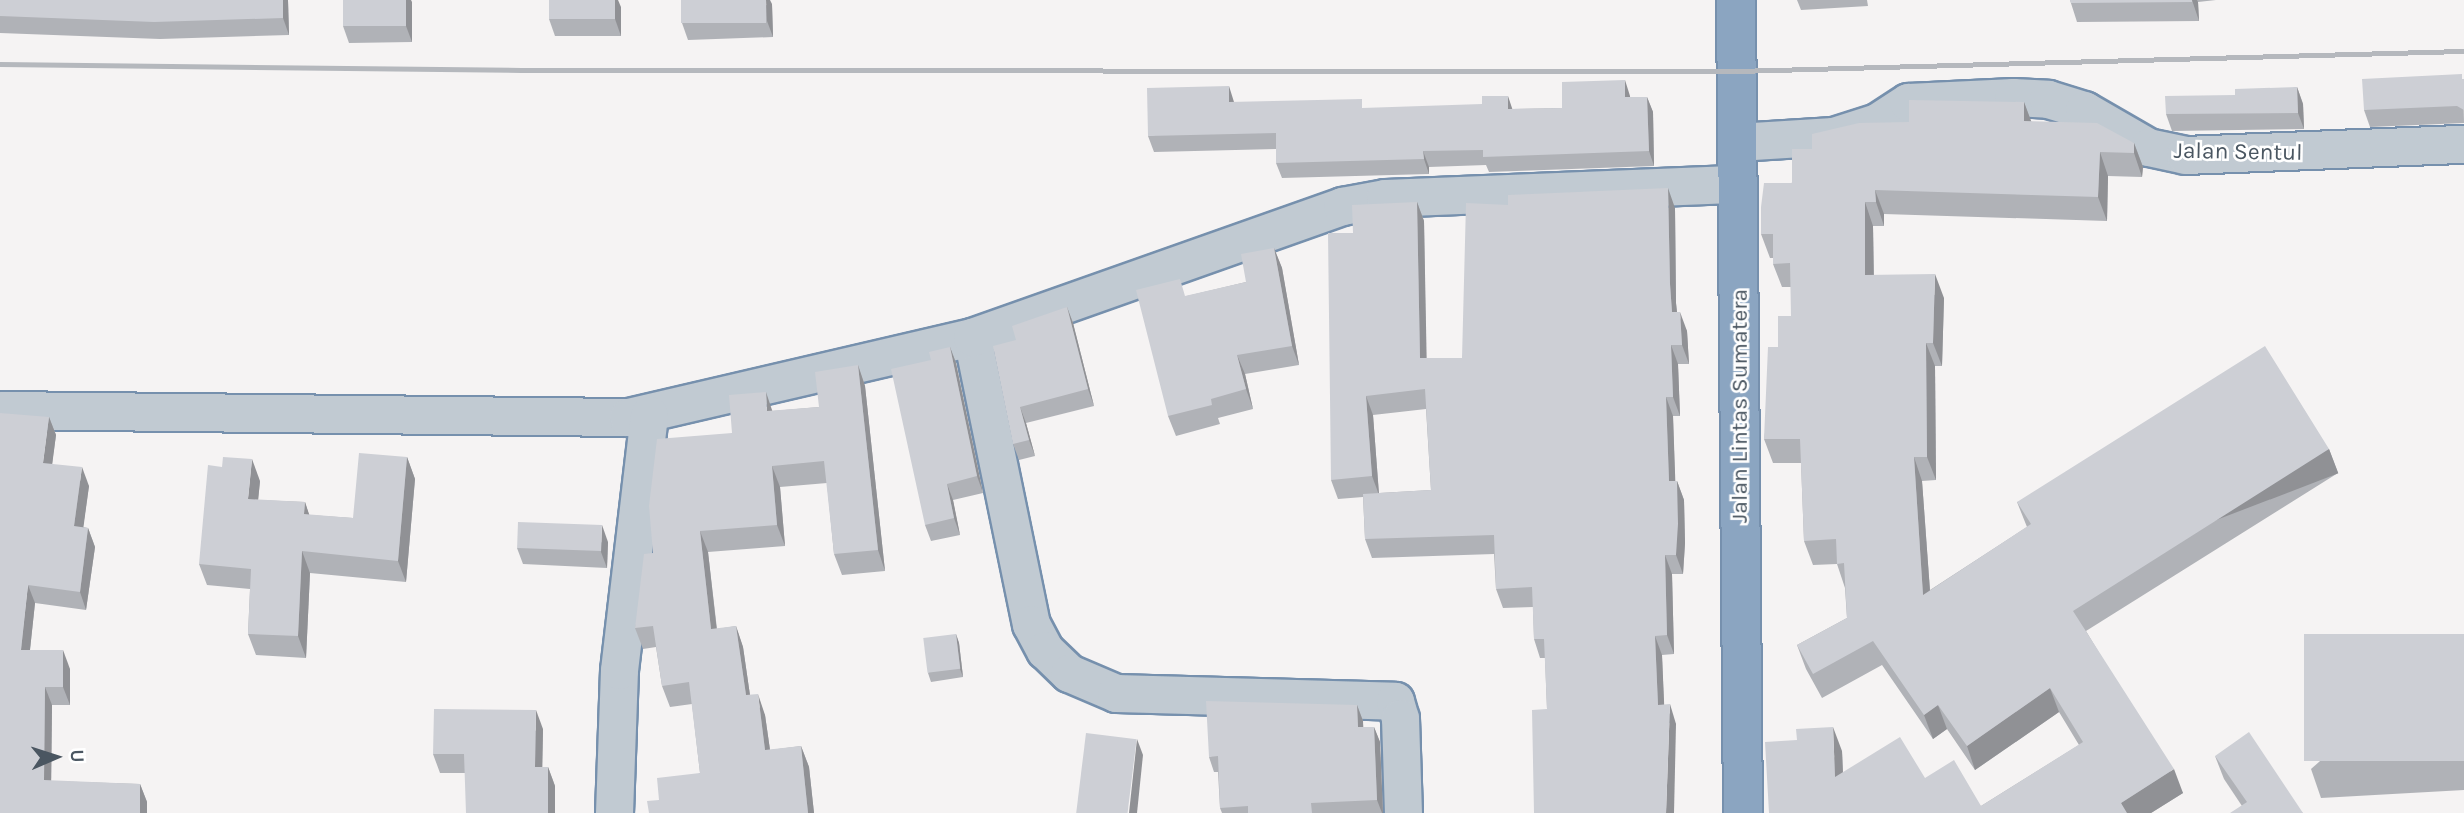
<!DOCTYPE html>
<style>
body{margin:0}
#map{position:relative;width:2464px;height:813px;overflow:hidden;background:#f5f3f3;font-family:Karla,sans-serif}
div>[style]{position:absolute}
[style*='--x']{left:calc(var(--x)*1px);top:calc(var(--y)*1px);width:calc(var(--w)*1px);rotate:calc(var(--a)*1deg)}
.roads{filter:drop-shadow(2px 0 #7690ad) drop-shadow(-2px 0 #7690ad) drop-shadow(0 2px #7690ad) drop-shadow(0 -2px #7690ad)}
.minor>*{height:37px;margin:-18.5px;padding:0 18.5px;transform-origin:18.5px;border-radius:18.5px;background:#c1cad2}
.highway>*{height:38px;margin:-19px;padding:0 19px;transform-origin:19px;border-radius:19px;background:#8ba5c1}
.rail>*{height:5px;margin:-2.5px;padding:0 2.5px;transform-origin:2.5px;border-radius:2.5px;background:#b5b8bd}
.wall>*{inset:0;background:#b0b2b7}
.shaded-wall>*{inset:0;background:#909195;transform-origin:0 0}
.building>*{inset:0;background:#cdcfd5;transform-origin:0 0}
span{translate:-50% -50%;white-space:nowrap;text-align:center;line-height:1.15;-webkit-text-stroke:5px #fff;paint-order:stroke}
.street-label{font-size:23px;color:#4a5661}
.north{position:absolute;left:21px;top:722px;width:70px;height:70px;-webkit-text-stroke:5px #fff;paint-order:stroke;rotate:87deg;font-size:19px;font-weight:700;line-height:28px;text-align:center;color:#4a5661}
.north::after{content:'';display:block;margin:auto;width:24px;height:32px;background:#4a5661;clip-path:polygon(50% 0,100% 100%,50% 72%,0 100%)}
</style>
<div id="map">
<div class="roads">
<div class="minor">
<div style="--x:1737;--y:142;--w:96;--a:-3.6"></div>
<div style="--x:1833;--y:136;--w:46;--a:-17.7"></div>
<div style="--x:1877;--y:122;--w:37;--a:-33"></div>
<div style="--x:1908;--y:102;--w:105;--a:-2.7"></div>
<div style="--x:2013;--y:97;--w:35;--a:3"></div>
<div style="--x:2048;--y:99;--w:38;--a:17"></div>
<div style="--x:2084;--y:110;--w:74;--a:30"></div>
<div style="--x:2148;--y:147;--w:38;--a:12"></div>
<div style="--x:2185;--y:155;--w:279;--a:-2.3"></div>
<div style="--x:972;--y:337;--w:293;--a:78.4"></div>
<div style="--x:1031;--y:624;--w:30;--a:62"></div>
<div style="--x:1045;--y:650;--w:33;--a:44"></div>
<div style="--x:1069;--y:673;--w:51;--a:23.1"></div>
<div style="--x:1116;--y:693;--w:279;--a:1.6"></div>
<div style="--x:1395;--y:701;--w:18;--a:74"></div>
<div style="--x:1400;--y:718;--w:95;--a:88.2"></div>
<div style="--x:0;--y:410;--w:628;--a:0.64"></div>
<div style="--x:628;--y:417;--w:353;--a:-13.1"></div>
<div style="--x:972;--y:337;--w:393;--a:-19.5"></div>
<div style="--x:1342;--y:206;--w:44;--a:-10.5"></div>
<div style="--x:1385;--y:198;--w:353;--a:-2.3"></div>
<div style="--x:614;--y:813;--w:143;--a:-88"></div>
<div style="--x:619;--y:670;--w:257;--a:-83.3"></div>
</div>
<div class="highway">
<div style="--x:1736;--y:0;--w:813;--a:89.51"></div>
</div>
</div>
<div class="rail">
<div style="--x:0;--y:64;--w:521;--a:0.66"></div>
<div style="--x:521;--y:70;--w:1216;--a:0.05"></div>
<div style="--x:1737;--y:71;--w:727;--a:-1.58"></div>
</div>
<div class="wall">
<div style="clip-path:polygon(0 0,288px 0,289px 35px,160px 39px,0 33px)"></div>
<div style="clip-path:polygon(1797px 0,1867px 0,1868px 6px,1801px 10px)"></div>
<div style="clip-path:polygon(2070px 0,2216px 0,2198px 2px,2199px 21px,2077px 22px)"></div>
<div style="clip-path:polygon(412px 2px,412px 42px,349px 43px,343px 26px)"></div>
<div style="clip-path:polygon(772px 4px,773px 37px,688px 40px,682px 23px)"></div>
<div style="clip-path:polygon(621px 7px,621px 36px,555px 36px,549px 19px)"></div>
<div style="clip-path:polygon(2463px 79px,2464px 123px,2370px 127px,2364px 110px)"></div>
<div style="clip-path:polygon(2297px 87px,2303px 104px,2304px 129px,2172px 131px,2166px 114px)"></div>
<div style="clip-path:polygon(1630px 97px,1647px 97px,1653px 112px,1654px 166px,1489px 172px,1486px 165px,1429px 167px,1429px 174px,1282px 178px,1276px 163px,1276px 149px,1154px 152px,1148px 136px,1365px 108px,1513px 109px,1562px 108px)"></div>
<div style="clip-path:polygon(2024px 102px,2031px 122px,2134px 143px,2143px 167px,2142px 177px,2108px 176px,2107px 221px,1884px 214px,1884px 226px,1873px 226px,1874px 275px,1944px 298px,1942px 366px,1935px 366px,1936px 480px,1922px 481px,1930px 590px,2027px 527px,2017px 502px,2329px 449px,2338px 473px,2086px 631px,2183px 793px,2151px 813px,1769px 813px,1842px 751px,1843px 772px,1925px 778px,1981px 806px,2079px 745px,2059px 712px,1975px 770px,1947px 729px,1933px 739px,1882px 665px,1822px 698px,1806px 669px,1797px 645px,1847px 618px,1845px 588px,1837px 564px,1813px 565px,1804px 541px,1801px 463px,1773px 463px,1764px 439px,1778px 347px,1791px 316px,1791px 287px,1782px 287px,1773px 264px,1773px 258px,1770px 258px,1761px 234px,1812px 149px,1909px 122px)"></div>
<div style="clip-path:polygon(evenodd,1417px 202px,1424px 221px,1426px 358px,1462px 358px,1508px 205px,1675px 208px,1676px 303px,1677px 312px,1687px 331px,1689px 364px,1678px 364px,1680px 416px,1673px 416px,1675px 481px,1677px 481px,1684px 500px,1685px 543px,1683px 574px,1672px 574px,1674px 654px,1662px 655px,1664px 705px,1676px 724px,1547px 709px,1545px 658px,1540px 658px,1534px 639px,1533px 607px,1503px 608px,1496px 589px,1494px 554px,1372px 558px,1365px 539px,1363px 497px,1338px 499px,1331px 480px,1353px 233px,1417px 202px,1426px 409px,1431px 490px,1379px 493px,1373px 415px,1426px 409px)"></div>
<div style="clip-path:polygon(1274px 248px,1282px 268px,1299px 365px,1245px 374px,1253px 409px,1218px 418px,1220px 424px,1176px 436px,1168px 416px,1187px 296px,1246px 282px)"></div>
<div style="clip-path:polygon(1067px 307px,1073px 323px,1094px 406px,1026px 423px,1035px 456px,1019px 460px,1013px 444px,1016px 340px)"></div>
<div style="clip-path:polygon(950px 347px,956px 363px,983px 493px,953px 500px,960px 535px,931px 541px,925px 525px,931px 360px)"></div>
<div style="clip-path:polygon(858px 365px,865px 386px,885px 571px,842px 575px,834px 554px,827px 483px,780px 487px,785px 546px,708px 552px,717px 629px,736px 626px,743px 647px,750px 695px,765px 715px,770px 750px,801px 746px,809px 767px,814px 813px,649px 813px,659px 800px,700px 773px,692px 704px,670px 707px,662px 686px,656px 647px,643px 649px,635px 628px,653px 553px,732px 433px,773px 411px,819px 407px)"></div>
<div style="clip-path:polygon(49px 417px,56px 435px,52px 464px,89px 486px,83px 527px,88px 528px,95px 547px,86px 610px,35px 603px,30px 650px,70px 669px,70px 705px,52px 705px,51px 781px,140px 784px,147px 802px,0 813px)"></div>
<div style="clip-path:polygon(407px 457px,415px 479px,406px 582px,310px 573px,306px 658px,256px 655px,248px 634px,250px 589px,207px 585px,199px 564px,260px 481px,258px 500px,305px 502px,309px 515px,353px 518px)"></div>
<div style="clip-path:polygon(608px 542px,607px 568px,523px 564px,517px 548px)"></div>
<div style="clip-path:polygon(956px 634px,959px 643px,963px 677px,931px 682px,928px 673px)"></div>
<div style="clip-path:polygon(2464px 634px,2464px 790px,2321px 798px,2311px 769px)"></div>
<div style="clip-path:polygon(1357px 705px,1363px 721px,1363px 727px,1374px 727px,1380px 742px,1383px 813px,1222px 813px,1220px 808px,1218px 772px,1214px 772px,1209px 757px)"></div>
<div style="clip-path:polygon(543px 729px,542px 767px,548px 767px,555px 786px,465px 773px,440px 773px,433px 754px)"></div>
<div style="clip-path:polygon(2215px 756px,2303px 813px,2242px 806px,2224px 779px)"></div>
</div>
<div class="shaded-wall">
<div style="clip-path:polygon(283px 0,288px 0,289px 35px,283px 18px)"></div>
<div style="clip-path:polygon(406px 0,411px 0,412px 2px,412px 42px,406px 26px)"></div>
<div style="clip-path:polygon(615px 0,618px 0,621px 7px,621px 36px,615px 19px)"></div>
<div style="clip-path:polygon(766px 0,770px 0,772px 4px,773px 37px,767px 21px)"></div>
<div style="clip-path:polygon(2192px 0,2197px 0,2198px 2px,2199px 21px)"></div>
<div style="clip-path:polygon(1625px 80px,1630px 96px,1631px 113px,1625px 97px)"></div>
<div style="clip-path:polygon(1229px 86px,1234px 102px,1235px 118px,1229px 102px)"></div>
<div style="clip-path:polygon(2297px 87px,2303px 104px,2304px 129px,2298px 113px)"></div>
<div style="clip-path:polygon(1508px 96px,1513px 111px,1508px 109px)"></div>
<div style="clip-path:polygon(1647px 97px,1653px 112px,1654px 166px,1649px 151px)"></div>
<div style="clip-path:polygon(2024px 102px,2033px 126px,2024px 121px)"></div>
<div style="clip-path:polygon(2134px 143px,2143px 167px,2142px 177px,2134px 153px)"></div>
<div style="clip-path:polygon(1423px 151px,1429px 167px,1429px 174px,1424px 159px)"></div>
<div style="clip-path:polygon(2100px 152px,2108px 176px,2107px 221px,2098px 197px)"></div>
<div style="clip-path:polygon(1668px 188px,1675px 208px,1676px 303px,1679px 331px,1672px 312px,1670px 284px)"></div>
<div style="clip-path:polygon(1875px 190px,1884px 214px,1884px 226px,1876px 202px)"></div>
<div style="clip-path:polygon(1417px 202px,1424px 221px,1427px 377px,1420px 358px)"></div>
<div style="clip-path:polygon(1865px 202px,1873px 226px,1874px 299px,1865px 275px)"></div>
<div style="clip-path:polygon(1274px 248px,1282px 268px,1299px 365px,1292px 346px)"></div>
<div style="clip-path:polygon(1935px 274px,1944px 298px,1942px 366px,1933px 343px)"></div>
<div style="clip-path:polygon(1067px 307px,1073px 323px,1094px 406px,1088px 389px)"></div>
<div style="clip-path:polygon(1680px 312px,1687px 331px,1689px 364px,1682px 345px)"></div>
<div style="clip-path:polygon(1926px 343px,1935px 366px,1936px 480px,1927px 457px)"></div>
<div style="clip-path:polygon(1671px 345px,1678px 364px,1680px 416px,1673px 397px)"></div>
<div style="clip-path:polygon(950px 347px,956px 363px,983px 493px,977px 476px)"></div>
<div style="clip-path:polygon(1237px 355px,1245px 374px,1253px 409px,1246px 389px)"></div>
<div style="clip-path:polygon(858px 365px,865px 386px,885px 571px,878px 550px)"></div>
<div style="clip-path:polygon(766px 392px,773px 413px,767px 411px)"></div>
<div style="clip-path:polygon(1366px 396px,1373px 415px,1379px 495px,1372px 476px)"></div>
<div style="clip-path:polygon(1666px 397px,1673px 416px,1676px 500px,1669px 481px)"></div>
<div style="clip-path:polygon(1020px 407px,1026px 423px,1035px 456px,1029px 440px)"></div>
<div style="clip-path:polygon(49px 417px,56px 435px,50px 481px,43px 463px)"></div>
<div style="left:2329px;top:449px;width:26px;height:303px;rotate:69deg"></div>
<div style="clip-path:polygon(407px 457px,415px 479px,406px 582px,398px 561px)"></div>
<div style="clip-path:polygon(1914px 457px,1922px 481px,1932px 619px,1923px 595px)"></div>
<div style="clip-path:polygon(252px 459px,260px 481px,256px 521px,248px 499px)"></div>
<div style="clip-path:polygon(772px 466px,780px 487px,785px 546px,777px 525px)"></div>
<div style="clip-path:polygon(82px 467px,89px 486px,81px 545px,74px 526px)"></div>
<div style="clip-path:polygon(1677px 481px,1684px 500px,1685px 543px,1683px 574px,1676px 555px)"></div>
<div style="clip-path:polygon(947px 484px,953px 500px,960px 535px,954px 518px)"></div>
<div style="clip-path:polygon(305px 502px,312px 523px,304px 514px)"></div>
<div style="clip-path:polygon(602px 525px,608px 542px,607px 568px,601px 552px)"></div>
<div style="clip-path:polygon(88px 528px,95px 547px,86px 610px,80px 592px)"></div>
<div style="clip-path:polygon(700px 531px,708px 552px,719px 650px,711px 629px)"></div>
<div style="clip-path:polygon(302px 551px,310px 573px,306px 658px,298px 636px)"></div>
<div style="clip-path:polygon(1665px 555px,1672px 574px,1674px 654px,1667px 635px)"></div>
<div style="clip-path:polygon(28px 585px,35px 603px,28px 668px,21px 650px)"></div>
<div style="clip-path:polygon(736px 626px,743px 647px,753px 716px,746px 695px)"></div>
<div style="clip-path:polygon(956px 634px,959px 643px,963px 677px,960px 669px)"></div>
<div style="clip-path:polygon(1655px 636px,1662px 655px,1665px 724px,1658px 705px)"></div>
<div style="clip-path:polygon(63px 650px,70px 669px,70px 705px,63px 687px)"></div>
<div style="clip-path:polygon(45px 687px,52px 705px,51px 799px,44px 780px)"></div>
<div style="clip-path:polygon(2050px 688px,2059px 712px,1975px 770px,1967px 746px)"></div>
<div style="clip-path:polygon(758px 694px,765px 715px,773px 771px,765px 750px)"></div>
<div style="clip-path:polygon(1670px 704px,1676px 724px,1674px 813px,1666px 813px)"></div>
<div style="clip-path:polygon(1357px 705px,1363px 721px,1364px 743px,1358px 727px)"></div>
<div style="clip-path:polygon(1938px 705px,1947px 729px,1933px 739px,1924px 715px)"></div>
<div style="clip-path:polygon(536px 710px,543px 729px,542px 786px,535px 767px)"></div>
<div style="clip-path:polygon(1374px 727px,1380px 742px,1383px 813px,1382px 813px,1377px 800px)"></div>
<div style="clip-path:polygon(1833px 727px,1842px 751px,1844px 800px,1835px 777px)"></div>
<div style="clip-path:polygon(1137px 739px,1143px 755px,1137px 813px,1129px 813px)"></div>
<div style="clip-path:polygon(801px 746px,809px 767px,814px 813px,808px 813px)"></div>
<div style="clip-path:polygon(548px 767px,555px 786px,555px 813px,548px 813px)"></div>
<div style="clip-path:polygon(2174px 769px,2183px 793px,2151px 813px,2124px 813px,2121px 803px)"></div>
<div style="clip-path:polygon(140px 784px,147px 802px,147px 813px,140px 813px)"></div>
</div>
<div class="building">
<div style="clip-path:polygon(0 0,283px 0,283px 18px,154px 22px,0 16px)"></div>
<div style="left:343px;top:0;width:63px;height:26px"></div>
<div style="left:549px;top:0;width:66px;height:19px"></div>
<div style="left:681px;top:0;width:85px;height:23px"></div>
<div style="clip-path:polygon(2070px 0,2192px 0,2192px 2px,2071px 3px)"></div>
<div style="clip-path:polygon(2462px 74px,2462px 79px,2464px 79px,2464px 110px,2457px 106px,2364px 110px,2362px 79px)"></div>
<div style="clip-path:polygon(1625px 80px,1625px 97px,1647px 97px,1649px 151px,1483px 157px,1483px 150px,1423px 151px,1424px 159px,1276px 163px,1276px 133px,1148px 136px,1147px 88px,1229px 86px,1229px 102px,1362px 99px,1362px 108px,1482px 104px,1482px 96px,1508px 96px,1508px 109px,1562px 108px,1562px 82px)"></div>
<div style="clip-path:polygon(2297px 87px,2298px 113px,2166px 114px,2165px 96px,2235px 95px,2235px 89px)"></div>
<div style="clip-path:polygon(1909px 100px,2024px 102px,2024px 121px,2097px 123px,2134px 143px,2134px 153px,2100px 152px,2098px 197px,1875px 190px,1876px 202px,1865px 202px,1865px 275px,1935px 274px,1933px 343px,1926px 343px,1927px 457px,1914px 457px,1923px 595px,2031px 524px,2017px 502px,2265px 346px,2329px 449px,2073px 611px,2174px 769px,2121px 803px,2127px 813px,1769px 813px,1765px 742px,1797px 740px,1796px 729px,1833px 727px,1835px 777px,1900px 737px,1925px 778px,1954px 760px,1981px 806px,2083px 742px,2050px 688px,1967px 746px,1938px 705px,1924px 715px,1873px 641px,1813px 674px,1797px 645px,1847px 618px,1844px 563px,1837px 564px,1836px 539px,1804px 541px,1800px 439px,1764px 439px,1768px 347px,1778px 347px,1778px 316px,1791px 316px,1790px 263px,1773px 264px,1773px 234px,1761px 234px,1761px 207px,1764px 183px,1792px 183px,1792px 149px,1812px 149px,1812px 134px,1859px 123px,1909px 122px)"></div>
<div style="clip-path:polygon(1668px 188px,1670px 284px,1672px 312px,1680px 312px,1682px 345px,1671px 345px,1673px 397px,1666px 397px,1669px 481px,1677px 481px,1678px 524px,1676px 555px,1665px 555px,1667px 635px,1655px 636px,1658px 705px,1670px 704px,1666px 813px,1534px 813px,1532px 710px,1547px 709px,1544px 639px,1534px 639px,1532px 587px,1496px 589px,1494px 535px,1365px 539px,1363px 494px,1431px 490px,1425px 389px,1366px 396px,1372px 476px,1331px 480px,1328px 233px,1353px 233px,1352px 205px,1417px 202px,1420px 358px,1462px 358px,1466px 203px,1508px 205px,1508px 195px)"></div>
<div style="clip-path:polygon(1274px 248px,1292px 346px,1237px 355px,1246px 389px,1211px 399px,1212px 405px,1168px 416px,1136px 290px,1180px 279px,1185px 296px,1246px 282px,1241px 254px)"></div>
<div style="clip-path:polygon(1067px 307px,1088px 389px,1020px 407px,1029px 440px,1013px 444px,993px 346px,1016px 340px,1012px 326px)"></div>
<div style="clip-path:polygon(950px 347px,977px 476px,947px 484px,954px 518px,925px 525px,891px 369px,931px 360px,929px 352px)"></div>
<div style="clip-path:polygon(858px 365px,878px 550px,834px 554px,824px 461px,772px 466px,777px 525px,700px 531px,711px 629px,736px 626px,746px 695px,758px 694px,765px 750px,801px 746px,808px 813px,649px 813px,647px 801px,659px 800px,657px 778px,700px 773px,689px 682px,662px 686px,653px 626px,635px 628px,644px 554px,653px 553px,649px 506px,657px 439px,732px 433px,729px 395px,766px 392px,767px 411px,819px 407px,815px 372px)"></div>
<div style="clip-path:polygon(0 413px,49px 417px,43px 463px,82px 467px,74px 526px,88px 528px,80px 592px,28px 585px,21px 650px,63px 650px,63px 687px,45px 687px,44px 780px,140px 784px,140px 813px,0 813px)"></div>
<div style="clip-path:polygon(359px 453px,407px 457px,398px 561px,302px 551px,298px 636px,248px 634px,251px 569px,199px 564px,208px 465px,222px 467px,223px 457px,252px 459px,248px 499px,305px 502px,304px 514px,353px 518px)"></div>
<div style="left:518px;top:522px;width:84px;height:26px;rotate:2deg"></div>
<div style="left:956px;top:634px;width:35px;height:33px;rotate:83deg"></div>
<div style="left:2464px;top:634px;width:127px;height:160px;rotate:90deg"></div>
<div style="clip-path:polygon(1206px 701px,1357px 705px,1358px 727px,1374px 727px,1377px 800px,1311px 803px,1312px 813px,1248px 813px,1248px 806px,1220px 808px,1218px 756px,1209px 757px)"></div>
<div style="clip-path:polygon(434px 709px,536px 710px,535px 767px,548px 767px,548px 813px,466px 813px,464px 754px,433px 754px)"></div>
<div style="clip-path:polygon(2249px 732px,2303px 813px,2230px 813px,2247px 802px,2215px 756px)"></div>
<div style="left:1086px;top:733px;width:51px;height:81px;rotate:7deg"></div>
</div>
<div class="street-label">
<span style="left:2238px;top:152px;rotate:1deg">Jalan Sentul</span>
<span style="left:1740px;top:406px;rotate:-90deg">Jalan Lintas Sumatera</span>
</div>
<div class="north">U</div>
</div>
